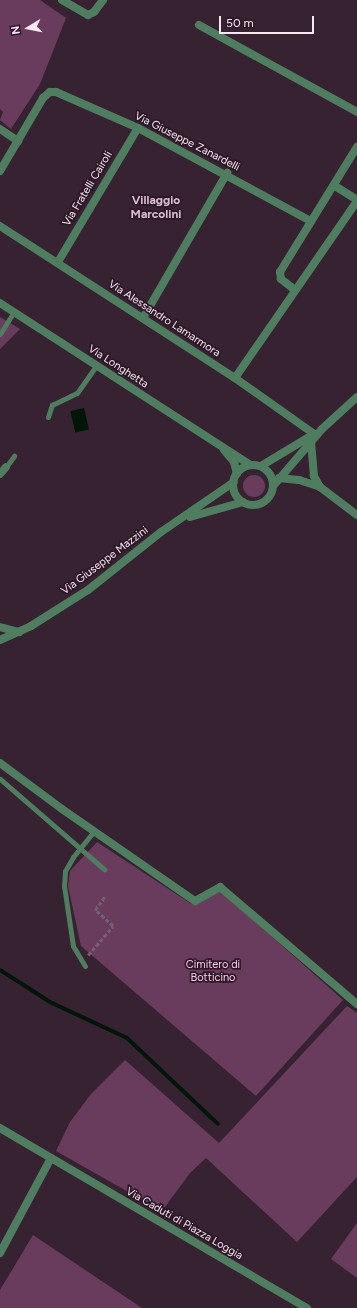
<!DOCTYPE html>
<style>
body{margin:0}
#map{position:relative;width:357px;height:1308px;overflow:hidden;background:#372231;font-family:Figtree,sans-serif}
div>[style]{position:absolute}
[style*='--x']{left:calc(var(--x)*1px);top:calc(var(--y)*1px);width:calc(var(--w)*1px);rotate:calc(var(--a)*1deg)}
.green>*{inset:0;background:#693c5d}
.round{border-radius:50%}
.water>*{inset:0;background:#021509;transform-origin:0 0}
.stream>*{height:4px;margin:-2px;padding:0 2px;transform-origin:2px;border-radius:2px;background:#021509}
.path>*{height:2.5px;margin-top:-1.25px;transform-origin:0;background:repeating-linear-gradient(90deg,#74616f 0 4px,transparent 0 6px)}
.service>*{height:5px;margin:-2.5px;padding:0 2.5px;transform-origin:2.5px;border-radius:2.5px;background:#4f7d60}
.minor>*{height:8px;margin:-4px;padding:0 4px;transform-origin:4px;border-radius:4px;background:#4f7d60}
.tertiary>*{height:8px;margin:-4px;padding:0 4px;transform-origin:4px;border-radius:4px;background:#4f7d60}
.tertiary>.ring{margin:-4px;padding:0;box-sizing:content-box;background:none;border:8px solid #4f7d60;border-radius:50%}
span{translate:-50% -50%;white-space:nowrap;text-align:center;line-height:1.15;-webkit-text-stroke:3.5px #2d1827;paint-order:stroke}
.street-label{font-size:11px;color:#f7e8f2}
.park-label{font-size:11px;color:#fecbee}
.neighbourhood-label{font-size:12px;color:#dcbfd3;font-weight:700}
.north{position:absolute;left:8px;top:8px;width:40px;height:40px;-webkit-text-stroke:3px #2d1827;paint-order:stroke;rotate:260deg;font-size:11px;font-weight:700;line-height:16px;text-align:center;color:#f7e8f2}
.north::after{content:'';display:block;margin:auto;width:14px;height:18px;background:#f7e8f2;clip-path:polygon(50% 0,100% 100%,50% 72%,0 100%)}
.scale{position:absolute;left:219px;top:16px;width:95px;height:18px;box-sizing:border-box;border:2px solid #f7e8f2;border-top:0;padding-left:5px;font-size:12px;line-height:14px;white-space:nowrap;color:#f7e8f2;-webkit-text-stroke:3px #2d1827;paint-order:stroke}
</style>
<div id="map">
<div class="green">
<div style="clip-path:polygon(0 0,40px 0,66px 18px,40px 84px,11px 129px,0 120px,3px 112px,0 109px)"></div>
<div style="clip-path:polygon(0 317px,20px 329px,0 349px)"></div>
<div class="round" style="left:243px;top:475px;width:22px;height:22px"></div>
<div style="clip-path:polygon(97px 842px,193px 905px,221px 891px,343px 1000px,256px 1096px,81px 946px,68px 886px,70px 871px)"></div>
<div style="clip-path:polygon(347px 1006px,357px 1013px,357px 1177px,297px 1242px,206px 1158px,190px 1173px,162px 1211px,56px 1151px,70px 1122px,91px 1094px,125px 1060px,219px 1143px)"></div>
<div style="clip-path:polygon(357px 1223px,357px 1278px,331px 1259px)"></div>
<div style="clip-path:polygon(33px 1235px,142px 1308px,0 1308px,0 1290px)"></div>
</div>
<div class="water">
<div style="left:84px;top:408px;width:22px;height:14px;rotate:77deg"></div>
</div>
<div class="stream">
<div style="--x:0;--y:970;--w:59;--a:32.6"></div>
<div style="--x:50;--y:1002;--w:85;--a:25.1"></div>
<div style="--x:127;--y:1038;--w:125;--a:43.4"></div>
</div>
<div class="path">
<div style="--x:88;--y:955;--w:38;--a:-49"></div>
<div style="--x:113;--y:926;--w:24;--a:-138"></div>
<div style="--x:95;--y:910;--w:17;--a:-54"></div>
</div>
<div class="service">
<div style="--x:0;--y:334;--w:26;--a:-58"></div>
<div style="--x:48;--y:417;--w:13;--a:-72"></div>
<div style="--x:52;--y:405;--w:28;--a:-26"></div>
<div style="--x:77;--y:393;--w:33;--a:-55"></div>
<div style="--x:6;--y:467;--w:14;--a:-54"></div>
<div style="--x:0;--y:779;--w:138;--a:40.9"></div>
<div style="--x:85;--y:966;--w:23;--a:-121"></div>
<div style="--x:73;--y:946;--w:61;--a:-98.5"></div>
<div style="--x:64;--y:886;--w:15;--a:-86"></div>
<div style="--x:65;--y:871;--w:16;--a:-60"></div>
<div style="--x:73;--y:857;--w:33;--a:-51"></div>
</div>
<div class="minor">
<div style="--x:62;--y:0;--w:30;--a:30"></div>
<div style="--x:88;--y:15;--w:7;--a:-27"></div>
<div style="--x:94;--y:12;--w:15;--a:-53"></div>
<div style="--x:199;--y:25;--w:180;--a:28.8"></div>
<div style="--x:0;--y:129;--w:22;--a:34"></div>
<div style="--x:0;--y:171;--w:85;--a:-59.5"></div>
<div style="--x:43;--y:98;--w:9;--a:-41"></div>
<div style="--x:50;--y:92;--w:6;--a:0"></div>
<div style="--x:56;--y:92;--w:90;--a:23.7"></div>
<div style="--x:138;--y:128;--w:196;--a:28.3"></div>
<div style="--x:335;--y:186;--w:26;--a:32"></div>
<div style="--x:0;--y:226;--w:280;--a:32.9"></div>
<div style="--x:235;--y:378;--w:97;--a:35.3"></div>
<div style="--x:58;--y:262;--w:156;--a:-59.2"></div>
<div style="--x:295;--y:290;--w:18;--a:-142"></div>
<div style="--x:281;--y:279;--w:7;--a:-98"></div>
<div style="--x:280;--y:272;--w:147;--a:-58.4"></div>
<div style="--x:0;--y:303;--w:298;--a:32.9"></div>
<div style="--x:143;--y:318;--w:168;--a:-59.9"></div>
<div style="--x:235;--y:378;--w:215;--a:-55.4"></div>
<div style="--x:224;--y:450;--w:16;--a:50"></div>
<div style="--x:234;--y:462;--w:12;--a:76"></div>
<div style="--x:0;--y:474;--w:9;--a:-49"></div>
<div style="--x:279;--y:478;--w:20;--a:6"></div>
<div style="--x:299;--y:480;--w:22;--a:18"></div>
<div style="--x:320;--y:487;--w:13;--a:-119"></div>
<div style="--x:314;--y:476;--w:34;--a:-95"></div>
<div style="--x:320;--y:487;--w:46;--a:37.1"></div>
<div style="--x:0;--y:627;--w:20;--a:15"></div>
<div style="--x:0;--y:763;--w:77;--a:36.6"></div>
<div style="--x:62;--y:809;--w:162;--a:34.7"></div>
<div style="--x:195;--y:901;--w:29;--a:-29"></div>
<div style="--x:220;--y:887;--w:180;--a:40.5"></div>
<div style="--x:0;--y:1128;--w:356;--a:30.4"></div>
<div style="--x:0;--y:1253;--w:108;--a:-61.8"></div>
</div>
<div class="tertiary">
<div class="ring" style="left:233px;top:465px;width:32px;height:32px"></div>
<div style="--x:261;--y:466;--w:62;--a:-31.1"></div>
<div style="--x:274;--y:485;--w:74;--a:-49.4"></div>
<div style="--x:322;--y:429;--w:47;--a:-42.4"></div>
<div style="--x:190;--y:517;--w:55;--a:-15.8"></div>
<div style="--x:0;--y:640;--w:34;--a:-24"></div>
<div style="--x:31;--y:626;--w:67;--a:-32.3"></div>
<div style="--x:88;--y:590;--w:93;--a:-38.5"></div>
<div style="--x:161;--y:532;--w:88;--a:-34.4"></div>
</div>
<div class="street-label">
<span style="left:187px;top:142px;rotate:27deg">Via Giuseppe Zanardelli</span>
<span style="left:88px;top:189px;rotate:-59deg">Via Fratelli Cairoli</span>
<span style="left:164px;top:319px;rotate:33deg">Via Alessandro Lamarmora</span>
<span style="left:118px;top:367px;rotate:33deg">Via Longhetta</span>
<span style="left:105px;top:561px;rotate:-37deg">Via Giuseppe Mazzini</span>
<span style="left:184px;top:1224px;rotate:30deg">Via Caduti di Piazza Loggia</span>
</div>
<div class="park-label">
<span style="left:213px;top:972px">Cimitero di<br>Botticino</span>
</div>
<div class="neighbourhood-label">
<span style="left:156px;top:208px">Villaggio<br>Marcolini</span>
</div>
<div class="north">N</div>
<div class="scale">50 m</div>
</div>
